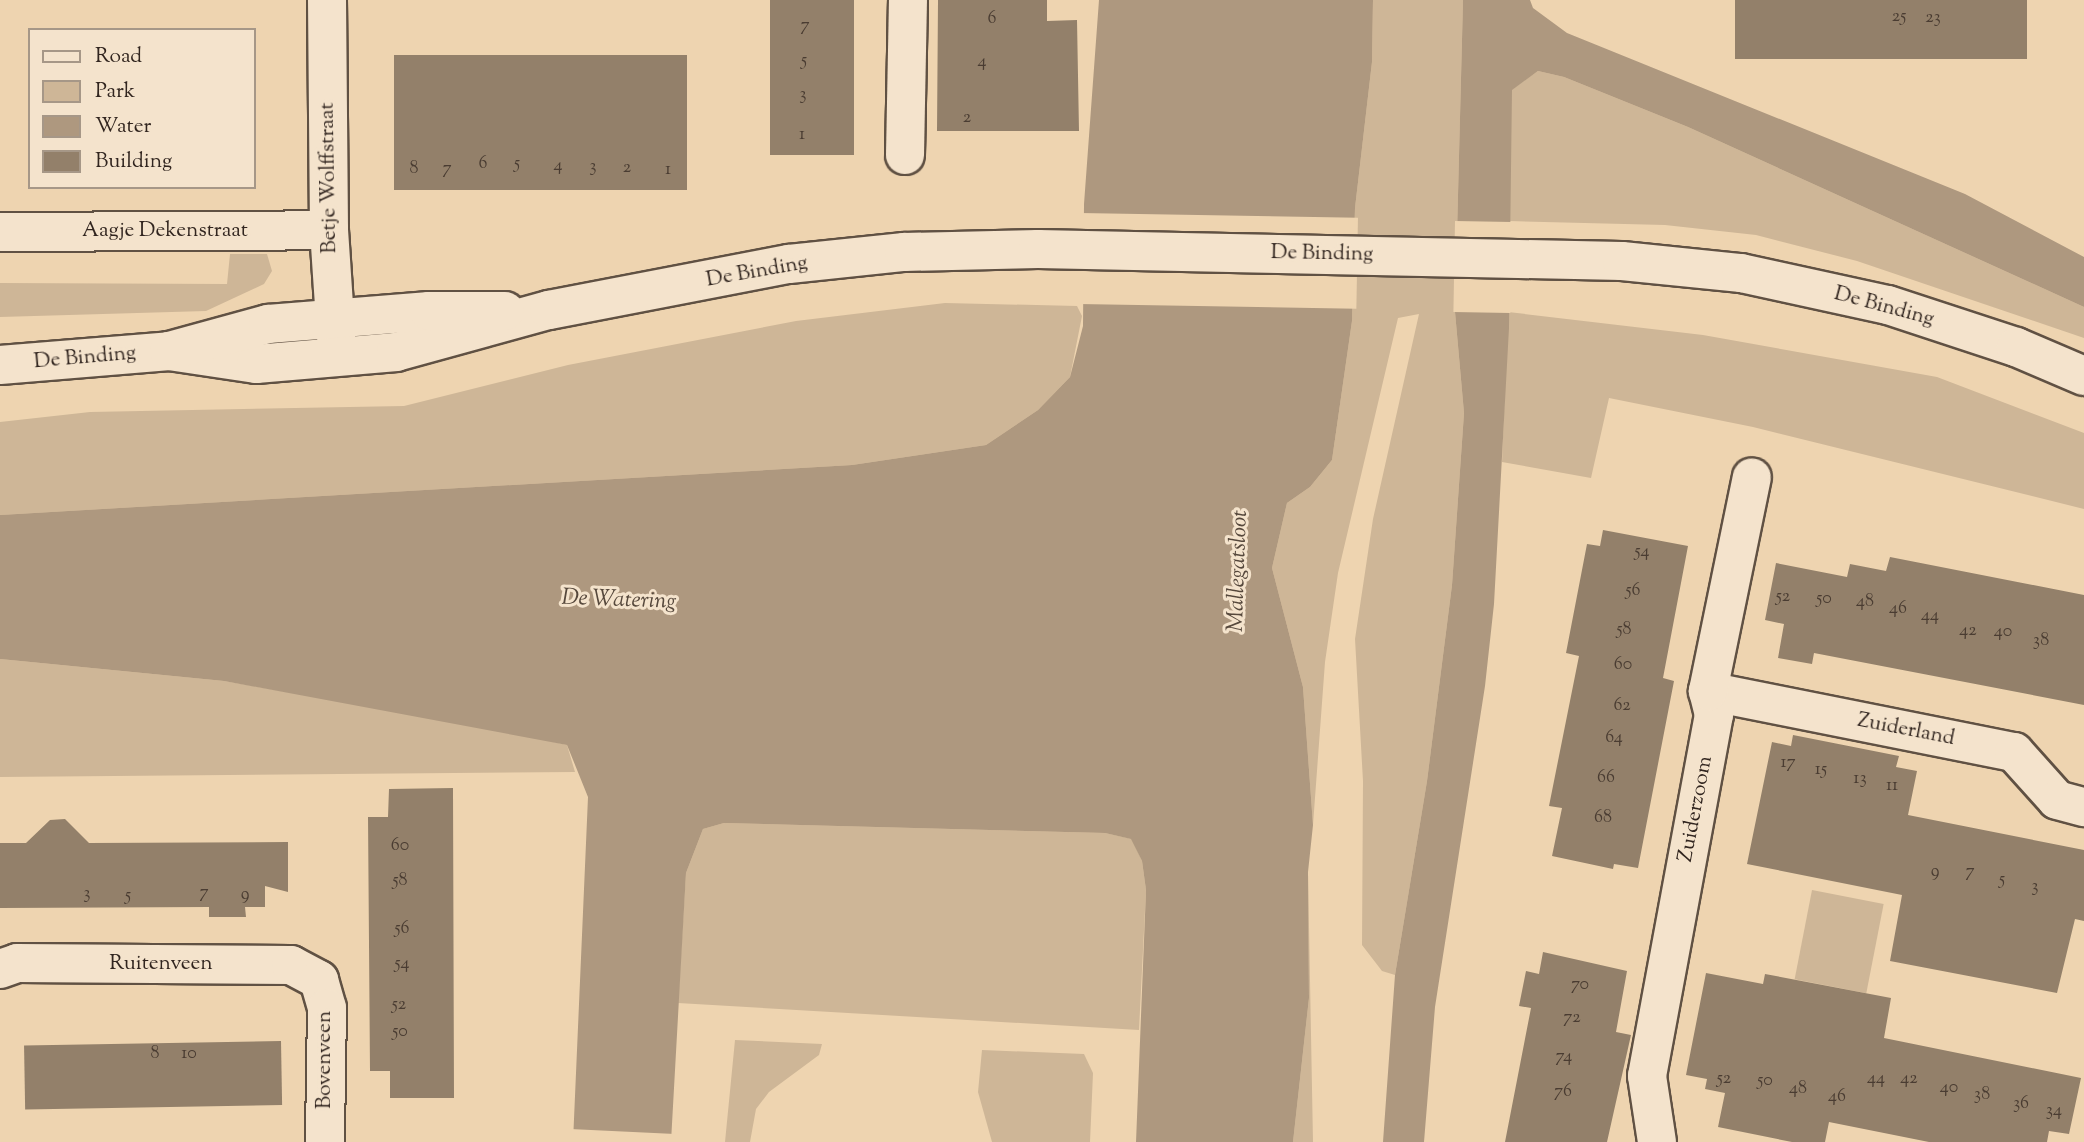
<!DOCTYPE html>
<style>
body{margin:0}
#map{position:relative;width:2084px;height:1142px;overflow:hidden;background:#eed4b0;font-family:"Sorts Mill Goudy",serif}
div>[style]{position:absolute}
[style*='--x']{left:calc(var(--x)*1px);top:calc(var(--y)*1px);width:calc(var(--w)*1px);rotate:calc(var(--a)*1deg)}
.green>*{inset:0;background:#ceb697;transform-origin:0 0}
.water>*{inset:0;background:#ae987f}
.pier>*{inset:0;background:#eed4b0;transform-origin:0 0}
.building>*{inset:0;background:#93806a;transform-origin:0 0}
.roads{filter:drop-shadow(2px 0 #605143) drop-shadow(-2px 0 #605143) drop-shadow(0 2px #605143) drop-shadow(0 -2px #605143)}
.minor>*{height:38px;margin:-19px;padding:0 19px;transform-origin:19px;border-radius:19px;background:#f4e3cc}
.tertiary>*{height:38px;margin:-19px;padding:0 19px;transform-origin:19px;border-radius:19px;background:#f4e3cc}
span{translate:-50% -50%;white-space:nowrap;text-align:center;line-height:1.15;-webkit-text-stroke:6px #f4e3cc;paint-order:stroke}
.number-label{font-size:18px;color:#4a3c32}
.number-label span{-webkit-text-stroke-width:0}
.street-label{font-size:21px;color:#31251f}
.water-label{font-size:23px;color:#56483c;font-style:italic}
.legend{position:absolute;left:28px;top:28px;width:228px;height:161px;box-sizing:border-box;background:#f4e3cc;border:2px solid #a69787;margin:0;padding:9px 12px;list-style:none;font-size:21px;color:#31251f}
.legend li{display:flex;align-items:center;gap:14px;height:35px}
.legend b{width:35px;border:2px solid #a69787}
</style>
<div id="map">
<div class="green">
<div style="clip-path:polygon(1373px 0,1463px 0,1455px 312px,1464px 413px,1452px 585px,1427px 781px,1395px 975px,1382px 971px,1362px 945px,1363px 781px,1355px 639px,1373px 519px,1419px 314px,1398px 318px,1338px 573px,1325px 662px,1313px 825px,1303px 687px,1272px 568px,1287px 503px,1310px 487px,1332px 460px,1352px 321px,1355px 208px,1372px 62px)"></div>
<div style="clip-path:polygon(1538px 71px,1564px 77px,1688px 127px,2084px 307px,2084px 338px,1857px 261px,1756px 235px,1665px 225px,1509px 221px,1511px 90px)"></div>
<div style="clip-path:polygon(230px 254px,267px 254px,272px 271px,264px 284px,206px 311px,0 317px,0 283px,227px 284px)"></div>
<div style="clip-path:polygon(945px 303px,1077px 306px,1082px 316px,1070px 377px,1038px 410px,986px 445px,852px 465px,0 515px,0 422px,90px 412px,404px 406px,568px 365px,796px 321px)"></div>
<div style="clip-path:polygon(1508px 312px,1703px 335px,1937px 377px,2084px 433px,2084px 509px,1753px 427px,1609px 398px,1591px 478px,1502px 462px)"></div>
<div style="clip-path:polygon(0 659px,224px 681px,484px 726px,567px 745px,575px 772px,0 777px)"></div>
<div style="clip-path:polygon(724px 823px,1105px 833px,1132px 839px,1142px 861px,1146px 890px,1139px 1030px,678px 1003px,686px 873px,703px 829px)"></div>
<div style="clip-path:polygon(1308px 872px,1313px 1142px,1293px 1142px,1309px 998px)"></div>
<div style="left:1812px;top:890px;width:73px;height:91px;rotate:11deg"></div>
<div style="clip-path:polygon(735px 1040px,822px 1044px,819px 1055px,769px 1092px,756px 1109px,750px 1142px,725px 1142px)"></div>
<div style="clip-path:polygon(982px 1050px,1084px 1054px,1093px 1073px,1090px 1142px,992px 1142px,978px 1092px)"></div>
</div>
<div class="water">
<div style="clip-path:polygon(1099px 0,1373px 0,1372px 62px,1355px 208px,1352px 321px,1332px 460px,1310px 487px,1287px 503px,1272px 568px,1303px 687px,1313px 825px,1308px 872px,1309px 998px,1293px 1142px,1136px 1142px,1146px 890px,1142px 861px,1131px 839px,1105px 833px,724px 823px,703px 829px,686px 873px,671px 1142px,573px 1142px,588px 797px,567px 745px,224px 681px,0 659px,0 515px,852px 465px,986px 445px,1038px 410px,1070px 377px,1083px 326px,1084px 204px)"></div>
<div style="clip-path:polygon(1463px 0,1530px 0,1533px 8px,1567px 33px,1965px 194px,2084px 257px,2084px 307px,1688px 127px,1564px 77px,1538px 71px,1512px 90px,1509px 328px,1494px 604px,1485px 686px,1435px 1007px,1424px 1142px,1383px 1142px,1395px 975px,1427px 781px,1452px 585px,1464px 413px,1455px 312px)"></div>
</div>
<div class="pier">
<div style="left:1080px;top:213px;width:278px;height:91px;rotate:1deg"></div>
<div style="left:1455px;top:221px;width:57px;height:91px;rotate:1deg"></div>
<div style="clip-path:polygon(570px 1129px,675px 1134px,675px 1142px,570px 1142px)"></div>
</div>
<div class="building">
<div style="left:770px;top:0;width:84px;height:155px"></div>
<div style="clip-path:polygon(938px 0,1047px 0,1047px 21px,1077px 20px,1079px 131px,937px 131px)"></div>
<div style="left:1735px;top:0;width:292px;height:59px"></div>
<div style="left:687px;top:55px;width:135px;height:293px;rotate:90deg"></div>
<div style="clip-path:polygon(1603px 530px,1688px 546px,1663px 678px,1674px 681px,1638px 868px,1614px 864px,1613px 869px,1552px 856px,1562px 808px,1549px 806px,1579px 656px,1566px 653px,1587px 544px,1600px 546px)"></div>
<div style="clip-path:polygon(1890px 557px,2084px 595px,2084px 705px,1814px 653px,1812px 664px,1778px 658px,1784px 624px,1765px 620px,1776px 563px,1847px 577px,1850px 564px,1886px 571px)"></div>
<div style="clip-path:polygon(1793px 735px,1899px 756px,1896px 767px,1917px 771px,1908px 815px,2084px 850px,2084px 921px,2075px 919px,2057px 993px,1890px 961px,1902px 895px,1747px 864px,1772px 742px,1791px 746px)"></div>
<div style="clip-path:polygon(453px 788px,454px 1098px,390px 1098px,390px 1071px,370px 1071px,368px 817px,388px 817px,389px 789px)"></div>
<div style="clip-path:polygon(65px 819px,89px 843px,288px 842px,288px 892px,265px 886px,265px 907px,245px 907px,246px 917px,209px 917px,209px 907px,0 908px,0 843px,26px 843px,50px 820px)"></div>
<div style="clip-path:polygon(1543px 952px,1627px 971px,1616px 1032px,1631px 1035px,1607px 1142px,1505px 1142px,1531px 1008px,1519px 1006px,1526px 971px,1539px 974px)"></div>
<div style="clip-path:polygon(1706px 973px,1763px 984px,1765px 974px,1891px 998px,1884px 1038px,2081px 1078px,2069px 1134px,2049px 1131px,2047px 1142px,1929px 1142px,1829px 1122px,1825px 1142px,1792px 1142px,1718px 1127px,1725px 1093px,1705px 1089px,1707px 1079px,1686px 1075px)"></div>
<div style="left:281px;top:1041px;width:64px;height:257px;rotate:89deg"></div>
</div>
<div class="roads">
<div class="minor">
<div style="--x:327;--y:0;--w:230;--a:89.5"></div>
<div style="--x:329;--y:230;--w:121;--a:86.2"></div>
<div style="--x:905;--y:155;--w:155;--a:-88.9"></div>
<div style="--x:0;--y:232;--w:329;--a:-0.3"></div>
<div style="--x:1708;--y:691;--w:312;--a:11.3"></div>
<div style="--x:2014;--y:752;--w:64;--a:48.1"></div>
<div style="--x:2057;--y:800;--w:28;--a:15"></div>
<div style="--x:0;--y:969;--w:18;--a:-19"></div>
<div style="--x:17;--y:963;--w:274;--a:0.4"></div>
<div style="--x:291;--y:965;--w:32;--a:28"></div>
<div style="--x:319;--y:980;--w:29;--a:74"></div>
<div style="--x:327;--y:1008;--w:134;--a:90.9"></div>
<div style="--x:1657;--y:1142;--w:67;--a:-98.6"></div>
<div style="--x:1647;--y:1076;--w:367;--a:-79.5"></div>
<div style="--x:1714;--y:715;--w:25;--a:-104"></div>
<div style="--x:1708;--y:691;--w:218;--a:-78.4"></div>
</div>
<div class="tertiary">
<div style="--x:169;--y:351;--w:88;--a:8.5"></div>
<div style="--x:256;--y:364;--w:141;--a:-4.9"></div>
<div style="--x:396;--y:352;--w:159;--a:-15.4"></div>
<div style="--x:549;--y:310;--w:244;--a:-10.9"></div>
<div style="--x:789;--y:264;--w:116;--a:-6"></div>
<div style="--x:904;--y:252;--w:134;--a:-1.3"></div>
<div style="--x:1038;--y:249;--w:584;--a:1.18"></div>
<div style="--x:1622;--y:261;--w:120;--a:5.8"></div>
<div style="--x:1741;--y:273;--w:150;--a:12.3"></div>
<div style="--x:1888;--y:305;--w:135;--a:18.2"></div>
<div style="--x:2016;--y:347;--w:74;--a:23.1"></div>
<div style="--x:0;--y:365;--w:170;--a:-4.7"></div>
<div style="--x:169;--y:351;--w:103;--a:-15.3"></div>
<div style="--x:268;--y:324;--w:162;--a:-4.6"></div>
<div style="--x:429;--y:311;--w:76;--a:0"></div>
</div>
</div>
<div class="number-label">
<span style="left:1899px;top:17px">25</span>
<span style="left:1933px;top:18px">23</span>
<span style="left:992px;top:19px">6</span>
<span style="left:805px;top:26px">7</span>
<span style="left:804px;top:61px">5</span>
<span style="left:982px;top:62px">4</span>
<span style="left:803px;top:95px">3</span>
<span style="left:967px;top:118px">2</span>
<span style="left:802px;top:135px">1</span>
<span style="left:483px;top:164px">6</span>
<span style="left:517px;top:164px">5</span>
<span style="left:558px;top:166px">4</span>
<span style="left:593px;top:167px">3</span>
<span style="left:627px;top:168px">2</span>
<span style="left:414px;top:169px">8</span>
<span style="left:447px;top:169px">7</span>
<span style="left:668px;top:170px">1</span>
<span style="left:1642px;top:552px">54</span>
<span style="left:1633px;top:591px">56</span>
<span style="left:1783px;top:597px">52</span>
<span style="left:1824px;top:599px">50</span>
<span style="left:1865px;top:602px">48</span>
<span style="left:1898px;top:609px">46</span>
<span style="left:1930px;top:616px">44</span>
<span style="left:1624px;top:630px">58</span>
<span style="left:1968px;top:631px">42</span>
<span style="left:2003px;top:632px">40</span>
<span style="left:2041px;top:641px">38</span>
<span style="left:1623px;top:665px">60</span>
<span style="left:1622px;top:706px">62</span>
<span style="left:1614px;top:738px">64</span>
<span style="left:1788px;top:763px">17</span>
<span style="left:1821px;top:770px">15</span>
<span style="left:1606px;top:778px">66</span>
<span style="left:1860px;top:779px">13</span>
<span style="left:1892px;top:786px">11</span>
<span style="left:1603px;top:818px">68</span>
<span style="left:400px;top:846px">60</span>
<span style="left:1935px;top:872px">9</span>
<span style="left:1970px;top:872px">7</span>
<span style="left:2002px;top:880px">5</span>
<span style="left:400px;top:881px">58</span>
<span style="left:2035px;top:887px">3</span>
<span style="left:204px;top:893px">7</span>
<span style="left:87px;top:894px">3</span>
<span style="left:245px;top:895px">9</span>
<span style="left:128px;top:896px">5</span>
<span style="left:402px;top:929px">56</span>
<span style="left:402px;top:964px">54</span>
<span style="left:1580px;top:985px">70</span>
<span style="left:399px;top:1005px">52</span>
<span style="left:1572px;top:1018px">72</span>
<span style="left:400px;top:1032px">50</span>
<span style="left:155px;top:1054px">8</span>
<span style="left:189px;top:1054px">10</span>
<span style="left:1564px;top:1057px">74</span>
<span style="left:1724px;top:1079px">52</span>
<span style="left:1876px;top:1079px">44</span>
<span style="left:1909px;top:1079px">42</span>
<span style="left:1765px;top:1081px">50</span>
<span style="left:1949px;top:1088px">40</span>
<span style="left:1798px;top:1089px">48</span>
<span style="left:1563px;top:1092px">76</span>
<span style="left:1982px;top:1095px">38</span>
<span style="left:1837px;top:1097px">46</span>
<span style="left:2021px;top:1104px">36</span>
<span style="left:2054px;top:1111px">34</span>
</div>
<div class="street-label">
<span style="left:329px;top:178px;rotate:-91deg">Betje Wolffstraat</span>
<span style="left:165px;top:231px">Aagje Dekenstraat</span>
<span style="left:1322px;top:254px;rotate:1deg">De Binding</span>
<span style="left:757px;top:272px;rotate:-10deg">De Binding</span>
<span style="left:1884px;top:307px;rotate:15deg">De Binding</span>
<span style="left:85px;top:358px;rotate:-5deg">De Binding</span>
<span style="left:1906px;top:730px;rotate:11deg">Zuiderland</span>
<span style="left:1696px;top:809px;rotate:-79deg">Zuiderzoom</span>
<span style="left:161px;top:964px">Ruitenveen</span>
<span style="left:325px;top:1060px;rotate:-90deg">Bovenveen</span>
</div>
<div class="water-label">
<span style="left:1239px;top:571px;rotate:-88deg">Mallegatsloot</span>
<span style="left:619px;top:601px;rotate:2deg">De Watering</span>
</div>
<ul class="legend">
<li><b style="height:9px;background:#f4e3cc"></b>Road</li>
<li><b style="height:19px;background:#ceb697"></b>Park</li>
<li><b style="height:19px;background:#ae987f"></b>Water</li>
<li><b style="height:19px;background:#93806a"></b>Building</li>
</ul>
</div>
